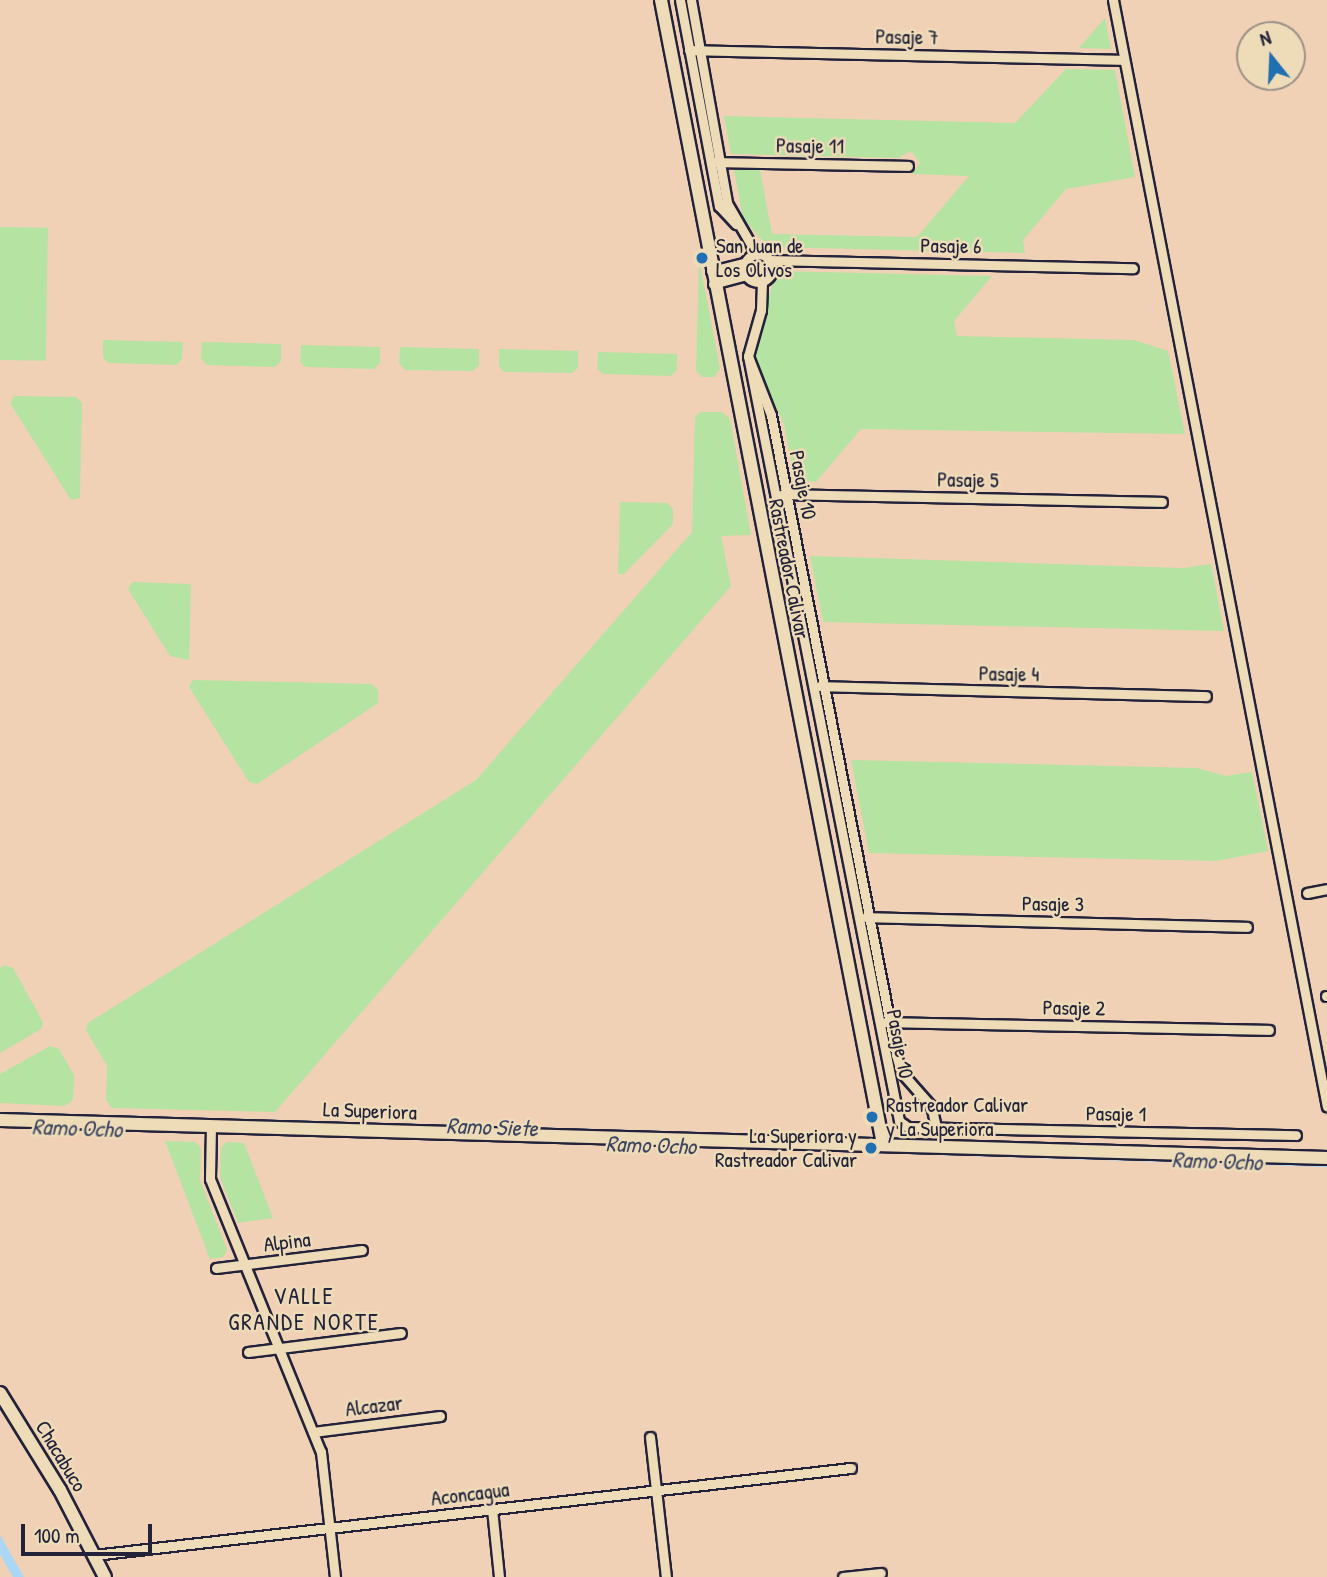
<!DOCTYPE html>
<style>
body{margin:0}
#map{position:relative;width:1327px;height:1577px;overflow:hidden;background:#f0d1b6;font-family:"Patrick Hand",sans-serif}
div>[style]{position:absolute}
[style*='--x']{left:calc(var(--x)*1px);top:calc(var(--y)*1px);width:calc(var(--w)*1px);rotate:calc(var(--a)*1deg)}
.green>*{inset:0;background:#b5e3a2;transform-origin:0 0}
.water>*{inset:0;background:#abd7f7}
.stream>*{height:2.5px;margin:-1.25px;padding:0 1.25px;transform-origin:1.25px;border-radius:1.25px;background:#abd7f7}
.roads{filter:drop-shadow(2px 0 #22223b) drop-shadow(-2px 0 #22223b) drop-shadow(0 2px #22223b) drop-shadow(0 -2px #22223b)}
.street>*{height:9px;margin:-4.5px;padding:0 4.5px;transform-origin:4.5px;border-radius:4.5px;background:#eedbb8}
.street>.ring{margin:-4.5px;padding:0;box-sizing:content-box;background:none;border:9px solid #eedbb8;border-radius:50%}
.secondary>*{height:12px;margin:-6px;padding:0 6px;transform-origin:6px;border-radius:6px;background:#eedbb8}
.dots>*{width:19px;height:19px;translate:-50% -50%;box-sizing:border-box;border:4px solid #eedbb8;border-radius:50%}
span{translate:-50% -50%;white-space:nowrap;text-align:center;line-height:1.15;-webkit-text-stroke:5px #eedbb8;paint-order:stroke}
.street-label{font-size:21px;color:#22223b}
.poi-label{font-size:21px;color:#22223b}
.left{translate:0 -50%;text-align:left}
.right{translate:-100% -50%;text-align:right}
.water-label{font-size:23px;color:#3d4661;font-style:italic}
.neighbourhood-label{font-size:23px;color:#22223b;letter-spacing:2px}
.north{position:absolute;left:1236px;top:21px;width:70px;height:70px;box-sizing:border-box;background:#eedbb8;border:2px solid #9c9186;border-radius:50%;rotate:342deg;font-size:19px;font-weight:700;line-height:28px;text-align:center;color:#22223b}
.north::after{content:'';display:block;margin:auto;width:24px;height:32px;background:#1f6fb2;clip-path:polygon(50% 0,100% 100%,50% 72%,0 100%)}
.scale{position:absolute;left:21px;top:1524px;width:131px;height:32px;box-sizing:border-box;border:4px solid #22223b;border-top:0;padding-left:9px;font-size:21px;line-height:24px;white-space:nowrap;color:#22223b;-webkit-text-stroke:5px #eedbb8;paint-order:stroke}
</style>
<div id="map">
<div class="green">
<div style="clip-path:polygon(1105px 18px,1111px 49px,1079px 48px)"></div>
<div style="clip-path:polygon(1066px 69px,1115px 70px,1135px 177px,1066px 189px,1023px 240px,1025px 253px,768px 247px,743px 218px,734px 170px,760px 170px,772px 234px,917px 237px,969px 176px,912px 174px,920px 163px,911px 151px,898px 158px,731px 154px,724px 116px,1015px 123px)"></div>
<div style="left:0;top:227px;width:48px;height:133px;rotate:1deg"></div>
<div style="clip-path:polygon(699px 259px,720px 369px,714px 377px,702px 377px,696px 371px)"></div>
<div style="clip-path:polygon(776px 271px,992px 276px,954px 321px,957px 336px,1134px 340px,1168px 351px,1185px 434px,861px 429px,816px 482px,795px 481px,784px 424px,753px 357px)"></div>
<div style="clip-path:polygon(103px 340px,183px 342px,182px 359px,176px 365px,108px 363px,103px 357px)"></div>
<div style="clip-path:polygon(202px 342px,281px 344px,281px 361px,275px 367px,207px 365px,201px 359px)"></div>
<div style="clip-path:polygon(301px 345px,380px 347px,380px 363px,374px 369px,306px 367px,300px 362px)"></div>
<div style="clip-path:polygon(400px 347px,479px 349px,479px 366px,472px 371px,405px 370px,399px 363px)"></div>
<div style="clip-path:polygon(499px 349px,578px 351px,578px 368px,572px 373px,504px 372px,499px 366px)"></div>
<div style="clip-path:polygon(598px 352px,677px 354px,677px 370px,671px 376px,603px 374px,597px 369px)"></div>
<div style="clip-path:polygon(14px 396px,76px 397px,82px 403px,80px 498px,71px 500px,10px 403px)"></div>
<div style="clip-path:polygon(700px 412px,722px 412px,730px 419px,751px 535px,721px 536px,731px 586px,275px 1112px,112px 1108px,106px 1100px,107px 1066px,86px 1030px,88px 1023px,476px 780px,692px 532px,695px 417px)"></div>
<div style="clip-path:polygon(620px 502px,667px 503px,673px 509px,673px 524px,624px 574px,618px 574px)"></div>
<div style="clip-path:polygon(810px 556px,1183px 568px,1211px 564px,1224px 631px,823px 622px)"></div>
<div style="clip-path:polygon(132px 582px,191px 584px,189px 660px,170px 656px,128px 589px)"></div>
<div style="clip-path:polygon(193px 680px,372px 684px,378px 690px,378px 703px,257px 784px,249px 782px,189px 687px)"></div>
<div style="clip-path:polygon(851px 760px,1197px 768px,1226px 776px,1252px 772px,1268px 851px,1216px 861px,869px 853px)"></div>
<div style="clip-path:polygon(5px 965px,13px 968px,43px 1022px,41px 1029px,0 1053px,0 968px)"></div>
<div style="clip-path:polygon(50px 1046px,59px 1049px,74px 1075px,73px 1100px,65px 1106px,0 1103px,0 1074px)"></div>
<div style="clip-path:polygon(165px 1141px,195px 1142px,201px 1148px,200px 1180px,227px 1250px,223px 1257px,210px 1259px)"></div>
<div style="clip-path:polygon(226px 1142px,244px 1143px,273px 1218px,238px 1223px,220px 1177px,221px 1148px)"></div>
</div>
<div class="water">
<div style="clip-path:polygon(0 1535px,24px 1577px,13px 1577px,0 1554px)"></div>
</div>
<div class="stream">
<div style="--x:12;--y:1113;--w:59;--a:1.9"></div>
<div style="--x:107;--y:1116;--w:770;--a:1.64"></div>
<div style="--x:772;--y:1148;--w:555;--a:1.75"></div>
</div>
<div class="roads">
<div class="street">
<div style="--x:680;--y:0;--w:210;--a:79.3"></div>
<div style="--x:719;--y:206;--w:25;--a:47"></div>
<div style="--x:691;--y:0;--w:206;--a:79.9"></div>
<div style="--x:727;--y:203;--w:60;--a:60"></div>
<div style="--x:1113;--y:0;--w:1127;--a:79.06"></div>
<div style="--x:689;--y:50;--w:435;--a:1.3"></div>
<div style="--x:717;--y:162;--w:191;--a:1.2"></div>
<div class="ring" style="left:744px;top:254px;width:19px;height:19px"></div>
<div style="--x:769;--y:260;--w:364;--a:1.3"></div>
<div style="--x:711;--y:271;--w:36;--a:-14"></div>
<div style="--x:713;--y:284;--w:34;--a:-15"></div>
<div style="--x:748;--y:356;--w:48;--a:-74.2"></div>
<div style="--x:761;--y:310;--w:29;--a:-88"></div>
<div style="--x:783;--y:494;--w:379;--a:1.2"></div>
<div style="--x:820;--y:686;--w:386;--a:1.5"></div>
<div style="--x:1307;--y:893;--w:20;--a:-11"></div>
<div style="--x:866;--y:917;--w:381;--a:1.5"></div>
<div style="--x:1326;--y:996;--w:1;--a:0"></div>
<div style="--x:886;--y:1022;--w:383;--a:1.2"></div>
<div style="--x:211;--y:1126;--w:53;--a:91.1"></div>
<div style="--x:210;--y:1179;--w:295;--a:67.9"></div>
<div style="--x:321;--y:1452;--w:126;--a:83.6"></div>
<div style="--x:936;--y:1127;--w:22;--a:-103"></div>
<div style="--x:931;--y:1106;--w:45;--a:-131.4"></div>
<div style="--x:901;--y:1072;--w:19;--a:-106"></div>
<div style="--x:896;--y:1054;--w:651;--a:-101.07"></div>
<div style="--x:771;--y:415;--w:63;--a:-111.3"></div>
<div style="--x:748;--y:356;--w:780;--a:78.83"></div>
<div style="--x:899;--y:1121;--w:11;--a:34"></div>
<div style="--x:908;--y:1127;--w:388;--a:1.2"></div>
<div style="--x:216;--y:1268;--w:147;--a:-7"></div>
<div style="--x:248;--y:1352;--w:154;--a:-7.1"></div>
<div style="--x:313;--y:1432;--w:128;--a:-7.2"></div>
<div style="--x:650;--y:1437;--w:141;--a:83.5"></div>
<div style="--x:492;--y:1509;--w:68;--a:84.1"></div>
<div style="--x:94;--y:1555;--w:762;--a:-6.56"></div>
<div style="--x:843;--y:1577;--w:38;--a:-6"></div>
</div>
<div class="secondary">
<div style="--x:661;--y:0;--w:1165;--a:79.02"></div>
<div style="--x:0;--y:1120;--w:1328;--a:1.64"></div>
<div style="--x:0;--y:1393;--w:114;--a:58.3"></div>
<div style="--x:60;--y:1490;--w:98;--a:62.7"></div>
</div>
</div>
<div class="dots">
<div style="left:702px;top:258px;background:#1f6fb2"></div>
<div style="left:872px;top:1117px;background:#1f6fb2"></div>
<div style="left:871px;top:1148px;background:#1f6fb2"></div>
</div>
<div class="street-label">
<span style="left:907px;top:37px;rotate:1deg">Pasaje 7</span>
<span style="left:810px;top:146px;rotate:1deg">Pasaje 11</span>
<span style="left:951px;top:246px;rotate:1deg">Pasaje 6</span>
<span style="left:968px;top:480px;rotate:1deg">Pasaje 5</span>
<span style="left:803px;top:485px;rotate:79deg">Pasaje 10</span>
<span style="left:789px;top:569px;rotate:79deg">Rastreador Calivar</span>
<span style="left:1009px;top:674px;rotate:1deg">Pasaje 4</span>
<span style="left:1053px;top:904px;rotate:1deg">Pasaje 3</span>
<span style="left:1074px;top:1008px;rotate:1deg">Pasaje 2</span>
<span style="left:900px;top:1044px;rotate:79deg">Pasaje 10</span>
<span style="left:370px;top:1111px;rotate:2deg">La Superiora</span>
<span style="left:1116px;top:1114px;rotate:1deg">Pasaje 1</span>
<span style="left:287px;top:1242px;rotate:-7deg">Alpina</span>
<span style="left:374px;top:1406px;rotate:-7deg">Alcazar</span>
<span style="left:61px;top:1456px;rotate:59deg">Chacabuco</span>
<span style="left:470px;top:1494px;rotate:-7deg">Aconcagua</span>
</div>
<div class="poi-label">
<span class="left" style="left:716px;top:258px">San Juan de<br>Los Olivos</span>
<span class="left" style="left:886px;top:1117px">Rastreador Calivar<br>y La Superiora</span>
<span class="right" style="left:857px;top:1148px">La Superiora y<br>Rastreador Calivar</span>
</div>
<div class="water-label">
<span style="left:492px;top:1127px;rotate:2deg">Ramo Siete</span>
<span style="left:77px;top:1128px;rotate:2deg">Ramo Ocho</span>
<span style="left:651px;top:1145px;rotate:2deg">Ramo Ocho</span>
<span style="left:1217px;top:1161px;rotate:2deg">Ramo Ocho</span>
</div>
<div class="neighbourhood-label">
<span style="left:304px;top:1309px">VALLE<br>GRANDE NORTE</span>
</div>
<div class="north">N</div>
<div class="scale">100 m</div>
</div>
